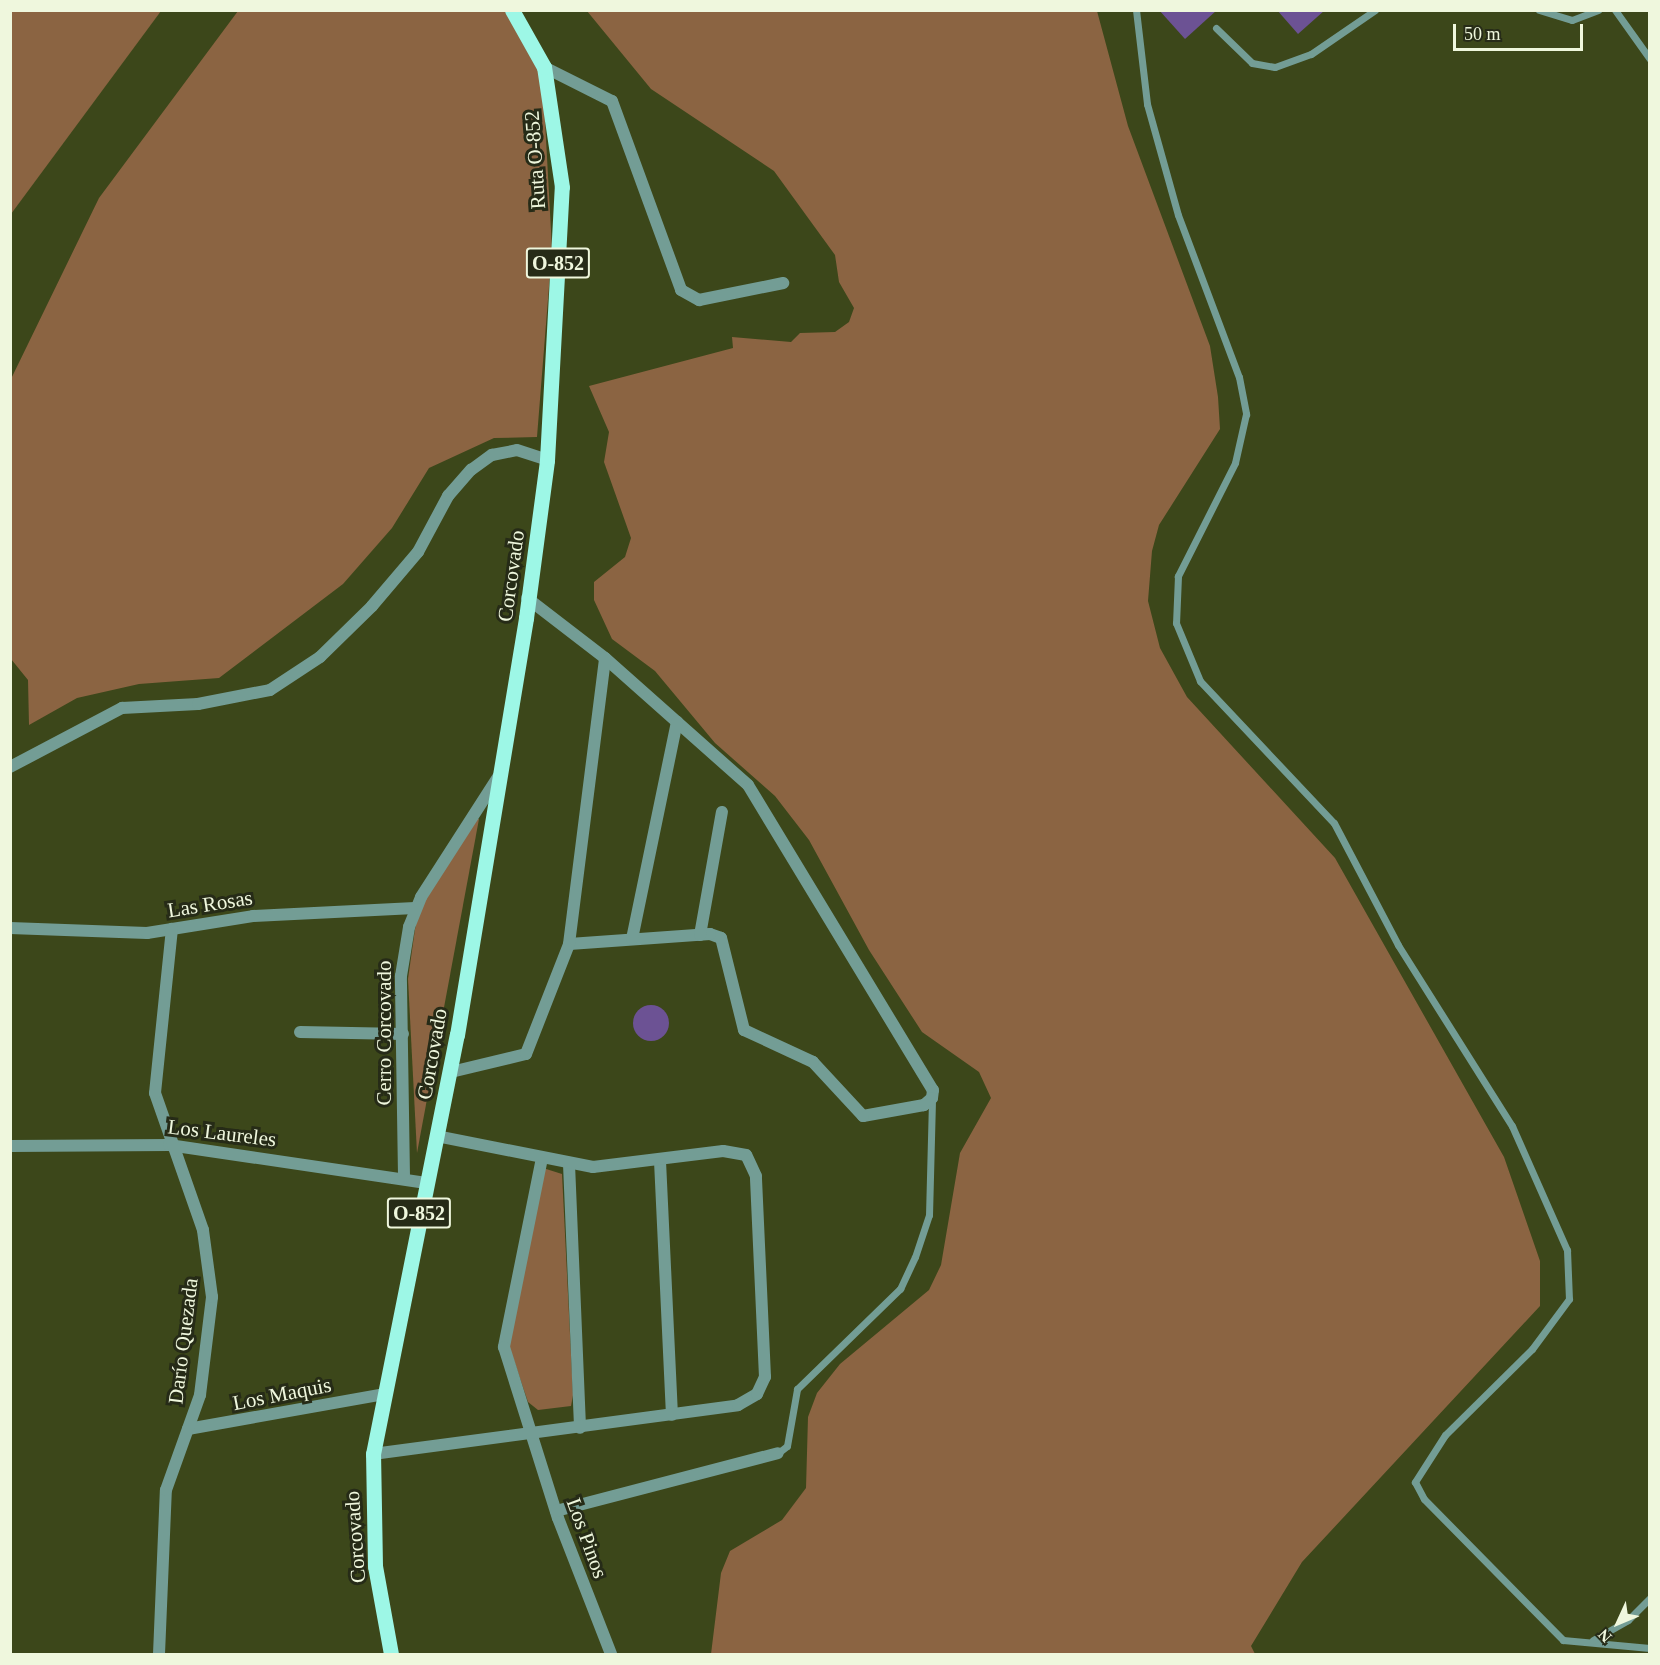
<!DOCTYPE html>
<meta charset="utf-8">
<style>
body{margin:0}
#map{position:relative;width:1660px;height:1665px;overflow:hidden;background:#3c471a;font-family:"Times New Roman",serif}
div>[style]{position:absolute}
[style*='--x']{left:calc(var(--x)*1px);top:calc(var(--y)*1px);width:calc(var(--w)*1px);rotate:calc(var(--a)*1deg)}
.green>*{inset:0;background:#8b6442}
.building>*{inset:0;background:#6c5294}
.round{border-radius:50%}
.lane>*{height:7px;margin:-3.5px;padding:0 3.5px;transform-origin:3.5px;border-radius:3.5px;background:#739d95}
.street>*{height:12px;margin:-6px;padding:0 6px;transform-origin:6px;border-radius:6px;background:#739d95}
.primary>*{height:15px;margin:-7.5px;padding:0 7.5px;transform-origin:7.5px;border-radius:7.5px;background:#9df7e6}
span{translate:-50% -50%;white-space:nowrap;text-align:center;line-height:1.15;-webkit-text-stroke:6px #262b17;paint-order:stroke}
.shield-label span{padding:2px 4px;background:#262b17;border:2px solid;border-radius:4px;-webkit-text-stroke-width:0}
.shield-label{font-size:20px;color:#eff7dd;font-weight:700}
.street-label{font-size:21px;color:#eff7dd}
.frame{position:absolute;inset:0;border:12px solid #eff7dd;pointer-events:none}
.north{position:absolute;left:1588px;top:1593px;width:60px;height:60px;-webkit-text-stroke:4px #262b17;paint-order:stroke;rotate:226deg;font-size:16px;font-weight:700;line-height:24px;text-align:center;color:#eff7dd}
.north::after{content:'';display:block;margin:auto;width:21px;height:27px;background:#eff7dd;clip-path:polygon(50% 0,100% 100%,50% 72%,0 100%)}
.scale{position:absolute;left:1453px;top:24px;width:130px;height:27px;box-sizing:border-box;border:3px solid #eff7dd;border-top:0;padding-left:8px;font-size:18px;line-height:21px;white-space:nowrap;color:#eff7dd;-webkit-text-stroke:4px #262b17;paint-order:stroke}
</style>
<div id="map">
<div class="green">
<div style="clip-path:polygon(11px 10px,161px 11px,11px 214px,10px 11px)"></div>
<div style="clip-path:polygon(238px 11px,515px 11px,536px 57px,544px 102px,552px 249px,537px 437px,494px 438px,429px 468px,392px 528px,343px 584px,219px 678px,139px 684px,77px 698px,29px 725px,28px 680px,11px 659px,10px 381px,99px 198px)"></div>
<div style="clip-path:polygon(587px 11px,1097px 11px,1128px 126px,1210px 346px,1218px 397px,1220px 429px,1159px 525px,1152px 551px,1148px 601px,1160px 648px,1187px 697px,1335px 858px,1504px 1157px,1540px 1261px,1540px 1306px,1302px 1562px,1251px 1646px,1255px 1654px,711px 1654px,721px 1573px,730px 1551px,782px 1520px,806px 1488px,808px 1417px,817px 1393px,840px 1364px,929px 1290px,941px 1265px,960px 1153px,991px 1098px,979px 1072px,922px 1032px,869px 950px,809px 840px,775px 796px,715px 743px,655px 671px,612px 639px,594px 600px,594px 582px,625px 557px,631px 538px,604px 462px,609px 432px,589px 386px,733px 348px,732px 337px,791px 342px,800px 333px,835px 332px,849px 322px,854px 308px,839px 282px,835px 255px,774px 171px,651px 89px)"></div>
<div style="clip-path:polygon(474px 819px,479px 819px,417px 1153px,408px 979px,415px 929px,419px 911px)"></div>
<div style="clip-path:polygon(543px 1168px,562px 1174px,573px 1395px,571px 1406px,538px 1410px,528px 1402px,507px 1340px)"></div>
</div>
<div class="building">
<div style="clip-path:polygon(1159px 10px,1217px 10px,1185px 39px)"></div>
<div style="clip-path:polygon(1277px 10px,1325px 10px,1298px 34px)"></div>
<div class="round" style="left:633px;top:1005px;width:36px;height:36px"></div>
</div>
<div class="lane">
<div style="--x:1136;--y:10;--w:95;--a:83.3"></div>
<div style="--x:1147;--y:104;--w:115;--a:74.4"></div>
<div style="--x:1178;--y:215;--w:173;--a:69.4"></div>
<div style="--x:1239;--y:377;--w:38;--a:79"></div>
<div style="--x:1246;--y:414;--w:50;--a:102.7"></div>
<div style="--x:1235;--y:463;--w:127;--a:116.8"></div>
<div style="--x:1178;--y:576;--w:47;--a:92.4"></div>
<div style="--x:1176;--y:623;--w:63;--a:67.5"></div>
<div style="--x:1200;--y:681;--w:195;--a:46.7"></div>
<div style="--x:1334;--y:823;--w:138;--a:62.3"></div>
<div style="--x:1398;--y:945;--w:214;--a:57.8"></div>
<div style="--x:1512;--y:1126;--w:136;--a:66.1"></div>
<div style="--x:1567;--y:1250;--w:49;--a:87.7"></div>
<div style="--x:1569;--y:1299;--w:62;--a:126.5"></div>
<div style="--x:1532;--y:1349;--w:122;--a:135.3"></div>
<div style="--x:1445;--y:1435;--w:56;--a:122.6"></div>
<div style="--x:1415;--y:1482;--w:19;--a:62"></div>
<div style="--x:1424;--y:1499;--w:198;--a:45.4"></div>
<div style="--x:1563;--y:1640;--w:87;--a:5.3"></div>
<div style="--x:1539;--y:10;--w:34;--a:17"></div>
<div style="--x:1572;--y:20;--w:28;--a:-21"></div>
<div style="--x:1615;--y:10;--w:60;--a:54.5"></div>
<div style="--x:1216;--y:28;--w:50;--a:44.2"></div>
<div style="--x:1252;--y:63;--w:23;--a:10"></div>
<div style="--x:1275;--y:67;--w:38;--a:-20"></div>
<div style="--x:1311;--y:54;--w:78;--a:-34.5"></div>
<div style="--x:778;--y:1453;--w:11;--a:-38"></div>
<div style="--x:787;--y:1446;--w:58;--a:-80"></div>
<div style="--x:797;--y:1389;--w:144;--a:-44.2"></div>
<div style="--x:900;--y:1289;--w:35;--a:-65"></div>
<div style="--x:915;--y:1257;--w:44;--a:-71.6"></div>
<div style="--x:929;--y:1215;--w:117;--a:-88.5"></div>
<div style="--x:1593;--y:1640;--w:40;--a:-29.7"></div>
<div style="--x:1628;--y:1620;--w:31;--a:-45"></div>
</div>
<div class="street">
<div style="--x:544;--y:67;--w:76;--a:26.6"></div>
<div style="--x:612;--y:101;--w:201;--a:69.9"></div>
<div style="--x:681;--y:290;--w:21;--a:29"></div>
<div style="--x:699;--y:300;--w:86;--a:-11.4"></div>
<div style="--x:527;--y:598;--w:98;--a:37.6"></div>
<div style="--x:605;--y:658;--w:191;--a:41.6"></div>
<div style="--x:748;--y:785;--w:357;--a:58.8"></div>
<div style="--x:933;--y:1090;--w:8;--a:97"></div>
<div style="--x:932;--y:1098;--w:11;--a:139"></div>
<div style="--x:924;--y:1105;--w:62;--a:169.8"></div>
<div style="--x:863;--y:1116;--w:74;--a:-132.8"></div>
<div style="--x:813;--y:1062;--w:76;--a:-155.1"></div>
<div style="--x:744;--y:1030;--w:95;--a:-104"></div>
<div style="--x:721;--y:938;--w:12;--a:-160"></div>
<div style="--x:710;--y:934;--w:141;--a:175.9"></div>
<div style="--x:10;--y:767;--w:127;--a:-27.8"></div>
<div style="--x:122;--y:708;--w:76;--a:-3"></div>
<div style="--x:198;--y:704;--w:73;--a:-11"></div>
<div style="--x:270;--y:690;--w:60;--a:-33.4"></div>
<div style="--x:320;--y:657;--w:73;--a:-44.4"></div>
<div style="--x:372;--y:606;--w:71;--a:-49.6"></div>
<div style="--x:418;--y:552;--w:64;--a:-61.8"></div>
<div style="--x:448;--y:496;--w:35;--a:-49"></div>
<div style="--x:471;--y:470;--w:26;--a:-36"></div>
<div style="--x:492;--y:455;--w:25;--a:-11"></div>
<div style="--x:517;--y:450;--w:32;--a:18"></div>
<div style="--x:10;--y:928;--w:137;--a:2.1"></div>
<div style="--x:147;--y:933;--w:107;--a:-9.1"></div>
<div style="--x:253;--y:916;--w:162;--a:-2.8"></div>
<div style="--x:700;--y:935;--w:125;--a:-79.9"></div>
<div style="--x:632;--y:939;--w:222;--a:-78.3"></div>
<div style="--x:300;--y:1032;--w:103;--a:1.1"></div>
<div style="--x:451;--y:1072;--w:77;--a:-13.5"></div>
<div style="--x:526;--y:1054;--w:118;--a:-68.6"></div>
<div style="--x:569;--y:944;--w:288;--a:-82.8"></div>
<div style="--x:10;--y:1146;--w:159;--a:-0.4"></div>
<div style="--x:169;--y:1145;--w:260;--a:8.4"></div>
<div style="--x:542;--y:1158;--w:193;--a:101.4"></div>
<div style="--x:504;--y:1347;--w:179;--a:72.5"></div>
<div style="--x:558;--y:1518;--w:146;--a:68.7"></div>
<div style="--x:660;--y:1161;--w:254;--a:87.3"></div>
<div style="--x:569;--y:1164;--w:264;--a:87.6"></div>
<div style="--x:404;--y:1176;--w:200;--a:-90.9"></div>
<div style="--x:401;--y:976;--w:50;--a:-80.7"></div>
<div style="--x:409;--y:927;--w:32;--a:-68"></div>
<div style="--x:421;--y:897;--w:143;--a:-57.3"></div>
<div style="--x:188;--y:1429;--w:199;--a:-10.1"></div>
<div style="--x:373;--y:1454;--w:368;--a:-7.6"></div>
<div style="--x:738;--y:1405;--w:22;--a:-30"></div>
<div style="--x:757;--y:1394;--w:19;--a:-65"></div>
<div style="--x:765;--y:1377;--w:201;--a:-92.6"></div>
<div style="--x:756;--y:1176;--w:23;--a:-115"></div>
<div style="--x:746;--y:1155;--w:23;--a:-170"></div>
<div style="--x:723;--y:1151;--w:131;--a:173"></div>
<div style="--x:593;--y:1167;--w:159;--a:-168.8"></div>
<div style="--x:556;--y:1511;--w:229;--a:-14.6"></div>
<div style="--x:159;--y:1654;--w:164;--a:-87.6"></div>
<div style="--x:166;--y:1490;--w:101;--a:-70.3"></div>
<div style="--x:200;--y:1395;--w:99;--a:-83"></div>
<div style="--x:212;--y:1297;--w:68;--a:-97.7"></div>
<div style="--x:203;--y:1230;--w:145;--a:-109.3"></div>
<div style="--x:155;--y:1093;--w:165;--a:-84.1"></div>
</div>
<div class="primary">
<div style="--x:391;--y:1654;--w:89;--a:-100.3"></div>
<div style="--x:375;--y:1566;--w:112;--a:-91"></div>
<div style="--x:373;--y:1454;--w:427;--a:-78.7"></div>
<div style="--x:457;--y:1035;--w:423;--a:-80.6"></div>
<div style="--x:526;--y:618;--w:159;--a:-82.4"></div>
<div style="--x:547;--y:460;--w:273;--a:-86.9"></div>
<div style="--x:562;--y:187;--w:121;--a:-98.5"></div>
<div style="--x:544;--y:67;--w:65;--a:-119.3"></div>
</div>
<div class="shield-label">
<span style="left:558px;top:263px">O-852</span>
<span style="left:419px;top:1213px">O-852</span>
</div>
<div class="street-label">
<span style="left:535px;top:160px;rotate:-94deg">Ruta O-852</span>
<span style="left:511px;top:576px;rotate:-82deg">Corcovado</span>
<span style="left:210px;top:904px;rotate:-9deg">Las Rosas</span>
<span style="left:384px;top:1033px;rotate:-90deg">Cerro Corcovado</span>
<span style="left:432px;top:1054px;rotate:-80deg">Corcovado</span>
<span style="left:222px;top:1133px;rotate:7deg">Los Laureles</span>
<span style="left:183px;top:1341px;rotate:-83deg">Darío Quezada</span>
<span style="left:282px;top:1394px;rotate:-11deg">Los Maquis</span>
<span style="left:355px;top:1537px;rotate:-94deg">Corcovado</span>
<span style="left:587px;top:1538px;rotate:70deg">Los Pinos</span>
</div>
<div class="frame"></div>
<div class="north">N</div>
<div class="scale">50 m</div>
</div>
